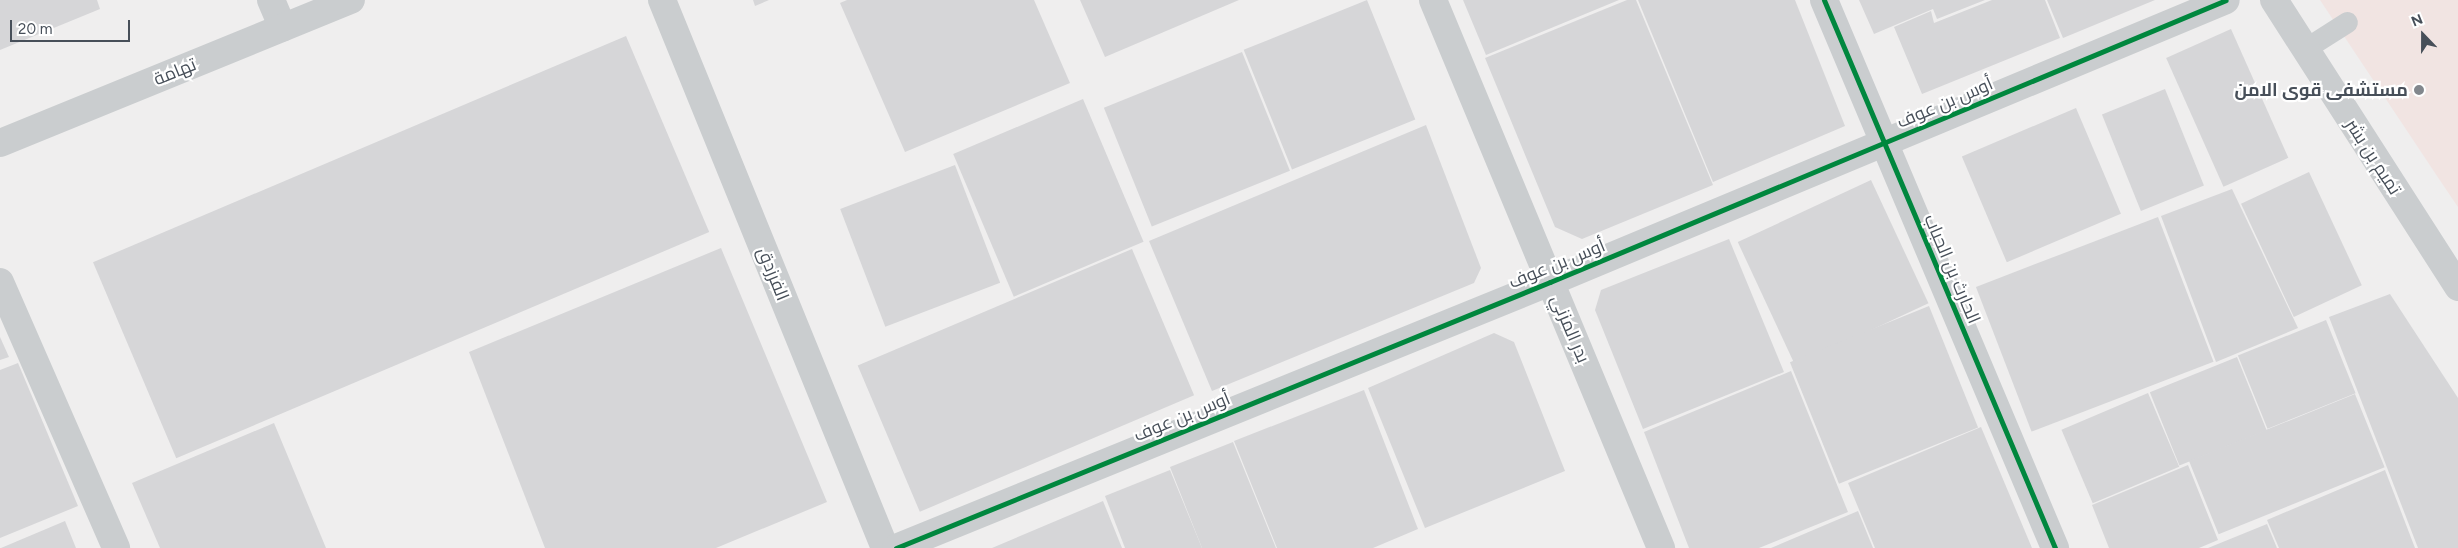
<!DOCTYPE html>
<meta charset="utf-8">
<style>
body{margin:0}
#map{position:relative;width:2458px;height:548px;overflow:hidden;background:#efeeee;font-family:Figtree,Cairo,sans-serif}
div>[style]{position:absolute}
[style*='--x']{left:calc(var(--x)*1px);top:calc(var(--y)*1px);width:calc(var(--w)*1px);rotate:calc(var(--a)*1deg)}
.medical>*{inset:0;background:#f1e4e2}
.building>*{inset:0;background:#d6d6d8;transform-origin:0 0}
.service>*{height:21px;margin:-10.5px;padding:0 10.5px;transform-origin:10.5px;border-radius:10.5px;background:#cacdcf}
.minor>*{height:28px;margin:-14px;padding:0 14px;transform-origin:14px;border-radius:14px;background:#cacdcf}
.cycleway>*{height:5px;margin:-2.5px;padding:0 2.5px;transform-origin:2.5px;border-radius:2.5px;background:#00873e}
.dots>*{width:14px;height:14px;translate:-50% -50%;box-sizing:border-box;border:2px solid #fff;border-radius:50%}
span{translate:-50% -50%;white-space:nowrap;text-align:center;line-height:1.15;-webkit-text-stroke:4.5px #fff;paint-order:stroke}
.street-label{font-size:18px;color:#474f59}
.poi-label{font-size:18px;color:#474f59;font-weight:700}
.right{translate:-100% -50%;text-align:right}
.north{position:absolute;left:2398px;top:10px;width:50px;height:50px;-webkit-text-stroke:4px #fff;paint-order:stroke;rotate:338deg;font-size:14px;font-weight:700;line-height:20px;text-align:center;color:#474f59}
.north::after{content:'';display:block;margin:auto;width:18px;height:22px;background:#474f59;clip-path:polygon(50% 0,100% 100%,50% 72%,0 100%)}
.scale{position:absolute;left:10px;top:20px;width:120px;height:22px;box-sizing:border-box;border:2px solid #474f59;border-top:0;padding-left:6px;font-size:15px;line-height:18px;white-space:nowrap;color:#474f59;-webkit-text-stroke:4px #fff;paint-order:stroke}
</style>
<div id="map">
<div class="medical">
<div style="clip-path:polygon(2320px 0,2458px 0,2458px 207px,2439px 179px)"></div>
</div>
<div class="building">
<div style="clip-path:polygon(0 0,97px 0,100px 9px,0 50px)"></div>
<div style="clip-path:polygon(753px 0,769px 0,755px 6px)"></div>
<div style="clip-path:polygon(847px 0,1034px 0,1070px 83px,905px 152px,840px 3px)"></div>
<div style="clip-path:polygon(1080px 0,1239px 0,1105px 57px)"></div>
<div style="left:1367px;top:0;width:129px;height:133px;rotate:68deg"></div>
<div style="clip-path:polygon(1463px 0,1619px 0,1486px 55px)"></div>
<div style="clip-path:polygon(1627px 0,1636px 0,1713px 185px,1582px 239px,1555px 227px,1485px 58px)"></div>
<div style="clip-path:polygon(1638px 0,1795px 0,1845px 126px,1713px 182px)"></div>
<div style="clip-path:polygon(1859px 0,1985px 0,1937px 19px,1933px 9px,1874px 34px)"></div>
<div style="clip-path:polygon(1992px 0,2045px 0,2060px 38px,1922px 94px,1894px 27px,1931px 11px,1934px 23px)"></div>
<div style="clip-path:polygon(2047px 0,2155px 0,2063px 38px)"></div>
<div style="left:2231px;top:29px;width:141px;height:71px;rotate:66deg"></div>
<div style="left:626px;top:36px;width:213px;height:579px;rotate:67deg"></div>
<div style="left:1242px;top:52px;width:128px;height:149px;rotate:68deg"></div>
<div style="left:2165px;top:89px;width:104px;height:68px;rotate:68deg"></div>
<div style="left:1083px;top:99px;width:155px;height:141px;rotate:67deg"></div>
<div style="left:2076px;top:108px;width:115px;height:124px;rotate:67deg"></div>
<div style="clip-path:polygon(1426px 125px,1481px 268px,1474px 283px,1212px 391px,1149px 241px)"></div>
<div style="left:955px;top:165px;width:126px;height:123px;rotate:69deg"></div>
<div style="left:2309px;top:172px;width:125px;height:75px;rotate:65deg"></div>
<div style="left:1871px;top:180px;width:136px;height:147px;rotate:65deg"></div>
<div style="clip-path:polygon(2232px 189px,2298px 328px,2216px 362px,2161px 216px)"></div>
<div style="left:2158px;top:217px;width:155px;height:195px;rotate:69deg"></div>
<div style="clip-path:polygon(1729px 239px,1784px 372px,1643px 429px,1595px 310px,1601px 290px)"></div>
<div style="clip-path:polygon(721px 248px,827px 502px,716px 548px,545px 548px,469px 352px)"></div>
<div style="left:1132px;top:249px;width:159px;height:298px;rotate:67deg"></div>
<div style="clip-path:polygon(2390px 294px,2458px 398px,2458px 548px,2418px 548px,2329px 317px)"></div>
<div style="left:1929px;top:306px;width:131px;height:150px;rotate:68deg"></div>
<div style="left:2326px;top:320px;width:79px;height:95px;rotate:68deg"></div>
<div style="clip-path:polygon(1494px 333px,1514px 342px,1565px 471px,1425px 528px,1368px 388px)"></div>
<div style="clip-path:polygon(0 337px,9px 357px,0 360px)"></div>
<div style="left:2237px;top:357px;width:79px;height:94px;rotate:68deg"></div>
<div style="clip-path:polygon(18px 363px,78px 506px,0 538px,0 370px)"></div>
<div style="clip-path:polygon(1791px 371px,1848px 512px,1759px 548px,1689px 548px,1644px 432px)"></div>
<div style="clip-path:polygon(1364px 390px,1418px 529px,1373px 548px,1277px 548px,1234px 441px)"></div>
<div style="left:2148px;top:393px;width:80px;height:94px;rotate:67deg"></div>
<div style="left:2355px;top:394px;width:79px;height:179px;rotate:68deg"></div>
<div style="clip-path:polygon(274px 423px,326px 548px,160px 548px,132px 483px)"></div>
<div style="clip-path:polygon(1981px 427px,2032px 548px,1875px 548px,1848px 483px)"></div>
<div style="clip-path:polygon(1233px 442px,1276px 548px,1202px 548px,1170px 467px)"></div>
<div style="clip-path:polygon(2188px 465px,2218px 540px,2199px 548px,2109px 548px,2092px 505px)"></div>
<div style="clip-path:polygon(1170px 470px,1202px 548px,1125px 548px,1105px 496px)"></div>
<div style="clip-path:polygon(2385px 470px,2415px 548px,2279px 548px,2267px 520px)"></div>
<div style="clip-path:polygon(1103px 501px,1122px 548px,992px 548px)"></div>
<div style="clip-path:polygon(1858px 511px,1873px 548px,1771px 548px)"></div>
<div style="clip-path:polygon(65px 521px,76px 548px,1px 548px)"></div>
<div style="clip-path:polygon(2267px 524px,2277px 548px,2208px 548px)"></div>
</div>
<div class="service">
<div style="--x:2303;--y:50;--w:52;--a:-32.5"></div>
</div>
<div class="minor">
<div style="--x:271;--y:0;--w:30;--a:67"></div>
<div style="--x:662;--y:0;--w:592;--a:67.86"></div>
<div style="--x:1433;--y:0;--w:594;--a:67.41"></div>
<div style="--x:1824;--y:0;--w:595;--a:67.14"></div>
<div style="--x:2274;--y:0;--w:341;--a:57.3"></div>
<div style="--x:0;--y:143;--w:379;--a:-22.2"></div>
<div style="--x:0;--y:282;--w:290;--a:66.4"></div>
<div style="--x:896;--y:548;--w:706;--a:-22.13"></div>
<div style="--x:1550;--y:282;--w:732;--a:-22.64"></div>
</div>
<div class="cycleway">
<div style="--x:1824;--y:0;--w:595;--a:67.14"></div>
<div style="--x:896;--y:548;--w:706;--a:-22.13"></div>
<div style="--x:1550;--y:282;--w:732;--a:-22.64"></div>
</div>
<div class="dots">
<div style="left:2419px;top:90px;background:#82878d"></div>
</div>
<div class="street-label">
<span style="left:175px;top:72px;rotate:-22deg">تهامة</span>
<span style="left:1945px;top:103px;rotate:-23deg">أوس بن عوف</span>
<span style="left:2373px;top:157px;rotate:57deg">تميم بن بشر</span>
<span style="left:1557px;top:264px;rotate:-22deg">أوس بن عوف</span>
<span style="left:1952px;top:269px;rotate:67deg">الحارث بن الحباب</span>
<span style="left:773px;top:274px;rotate:68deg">الفرزدق</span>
<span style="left:1570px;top:329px;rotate:67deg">بدر المزني</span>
<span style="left:1182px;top:417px;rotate:-22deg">أوس بن عوف</span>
</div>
<div class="poi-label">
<span class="right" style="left:2408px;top:90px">مستشفى قوى الامن</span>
</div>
<div class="north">N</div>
<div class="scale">20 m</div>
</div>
